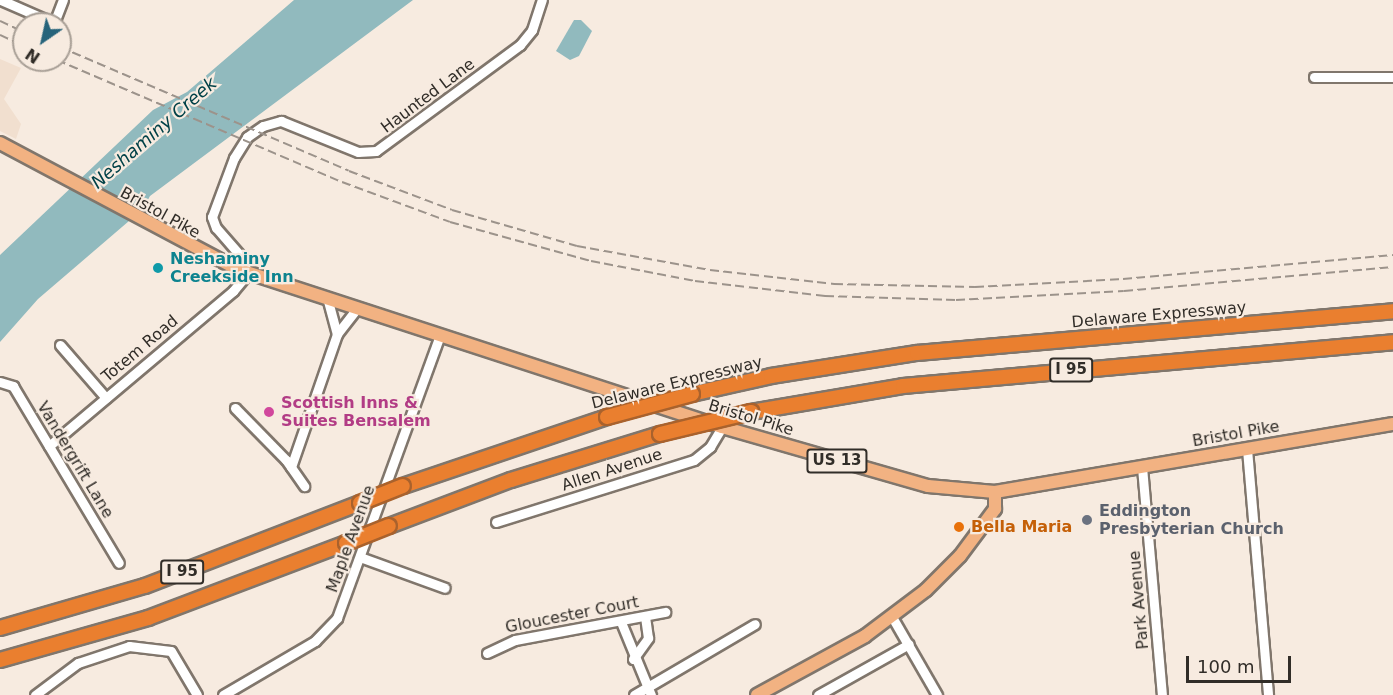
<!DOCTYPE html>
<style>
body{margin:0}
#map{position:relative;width:1393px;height:695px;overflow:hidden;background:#f7ebe0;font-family:"DejaVu Sans",sans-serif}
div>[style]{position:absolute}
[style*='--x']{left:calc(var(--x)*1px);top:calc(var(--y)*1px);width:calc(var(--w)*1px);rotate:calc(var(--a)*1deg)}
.built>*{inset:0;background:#f1dfcf}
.water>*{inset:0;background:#91babe}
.roads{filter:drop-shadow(2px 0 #80766c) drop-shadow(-2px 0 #80766c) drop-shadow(0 2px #80766c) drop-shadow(0 -2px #80766c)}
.minor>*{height:9px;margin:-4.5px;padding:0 4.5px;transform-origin:4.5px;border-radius:4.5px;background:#fff}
.major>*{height:12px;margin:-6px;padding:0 6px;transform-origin:6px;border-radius:6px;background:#f2b282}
.highway>*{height:14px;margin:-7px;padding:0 7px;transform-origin:7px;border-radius:7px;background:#ea7f2f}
.rail>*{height:2px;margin-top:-1px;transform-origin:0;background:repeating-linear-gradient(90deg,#9c938b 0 9px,transparent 0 13.5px)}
.bridges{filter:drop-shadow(2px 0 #a9622d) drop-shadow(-2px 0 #a9622d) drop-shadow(0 2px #a9622d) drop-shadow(0 -2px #a9622d)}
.highway-bridge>*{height:14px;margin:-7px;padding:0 7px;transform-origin:7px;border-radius:7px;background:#ea7f2f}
.dots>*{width:16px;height:16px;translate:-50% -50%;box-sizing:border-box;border:3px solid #f7ebe0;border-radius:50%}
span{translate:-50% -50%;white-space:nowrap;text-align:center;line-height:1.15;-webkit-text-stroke:4.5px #f7ebe0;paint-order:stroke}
.shield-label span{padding:2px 4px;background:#f7ebe0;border:2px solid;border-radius:4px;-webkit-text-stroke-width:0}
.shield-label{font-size:15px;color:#312d28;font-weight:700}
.street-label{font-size:16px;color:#312d28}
.culture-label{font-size:16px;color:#0d838f;font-weight:700}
.left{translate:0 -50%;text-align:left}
.hotel-label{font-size:16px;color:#b23c85;font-weight:700}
.worship-label{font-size:16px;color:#5b616d;font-weight:700}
.food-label{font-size:16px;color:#c56008;font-weight:700}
.water-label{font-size:18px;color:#004147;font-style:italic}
.north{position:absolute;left:12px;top:12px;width:60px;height:60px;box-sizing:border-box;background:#f7ebe0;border:2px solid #a89f96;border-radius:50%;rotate:214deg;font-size:16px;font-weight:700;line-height:24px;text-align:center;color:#312d28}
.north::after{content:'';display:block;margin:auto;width:21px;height:27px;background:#27647b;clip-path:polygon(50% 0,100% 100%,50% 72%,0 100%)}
.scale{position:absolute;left:1186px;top:656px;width:105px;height:27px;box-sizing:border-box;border:3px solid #312d28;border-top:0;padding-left:8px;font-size:18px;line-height:21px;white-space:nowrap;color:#312d28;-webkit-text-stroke:4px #f7ebe0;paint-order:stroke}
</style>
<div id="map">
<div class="built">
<div style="clip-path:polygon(0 59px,21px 68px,4px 99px,21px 124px,16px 139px,0 131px)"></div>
</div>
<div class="water">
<div style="clip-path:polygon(294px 0,413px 0,150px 196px,143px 209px,38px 299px,0 342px,0 255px,153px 110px,187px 92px)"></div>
<div style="clip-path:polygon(574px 20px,581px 20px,592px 31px,579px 56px,570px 60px,556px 51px)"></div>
</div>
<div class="roads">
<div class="minor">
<div style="--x:1;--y:0;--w:58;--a:23.5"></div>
<div style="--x:54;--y:23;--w:25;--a:-69"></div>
<div style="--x:1314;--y:77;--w:79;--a:0"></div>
<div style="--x:328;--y:301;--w:34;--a:75"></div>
<div style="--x:60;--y:345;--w:70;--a:49"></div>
<div style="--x:0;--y:382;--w:14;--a:17"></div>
<div style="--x:13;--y:386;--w:206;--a:59.1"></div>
<div style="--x:235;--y:408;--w:73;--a:45.6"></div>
<div style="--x:286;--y:460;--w:32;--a:55"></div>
<div style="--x:49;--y:446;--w:241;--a:-40.1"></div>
<div style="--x:233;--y:291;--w:23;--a:-50"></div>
<div style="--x:248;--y:273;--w:21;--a:-115"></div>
<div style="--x:239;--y:254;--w:35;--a:-131"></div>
<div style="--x:216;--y:228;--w:12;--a:-110"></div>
<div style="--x:212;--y:217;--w:63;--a:-69.6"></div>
<div style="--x:234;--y:158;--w:25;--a:-58"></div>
<div style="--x:247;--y:137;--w:19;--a:-35"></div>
<div style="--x:263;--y:126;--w:19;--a:-16"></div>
<div style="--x:281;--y:121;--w:83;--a:21.9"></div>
<div style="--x:358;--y:152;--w:18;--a:-3"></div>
<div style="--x:376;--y:151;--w:179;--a:-36.4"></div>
<div style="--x:520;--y:45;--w:19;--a:-51"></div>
<div style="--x:532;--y:30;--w:32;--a:-72"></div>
<div style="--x:1247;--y:449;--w:247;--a:85.1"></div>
<div style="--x:291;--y:467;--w:141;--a:-70.9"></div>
<div style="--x:337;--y:334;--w:31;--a:-52"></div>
<div style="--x:1142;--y:467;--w:229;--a:85"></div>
<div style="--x:496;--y:522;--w:207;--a:-17.4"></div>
<div style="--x:694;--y:460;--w:21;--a:-39"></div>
<div style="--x:710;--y:447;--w:23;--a:-59"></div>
<div style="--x:360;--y:557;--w:90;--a:20"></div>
<div style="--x:892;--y:617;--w:90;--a:60"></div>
<div style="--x:621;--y:622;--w:79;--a:67.7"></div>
<div style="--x:487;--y:653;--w:31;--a:-25"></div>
<div style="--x:515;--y:640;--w:153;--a:-10.6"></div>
<div style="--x:633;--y:659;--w:26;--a:-54"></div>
<div style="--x:648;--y:638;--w:21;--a:-98"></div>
<div style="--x:35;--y:695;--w:54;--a:-36.7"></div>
<div style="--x:78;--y:663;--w:54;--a:-18.4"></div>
<div style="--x:129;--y:646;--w:42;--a:6.8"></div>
<div style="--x:171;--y:651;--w:51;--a:59.4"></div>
<div style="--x:223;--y:695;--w:107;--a:-30.4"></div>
<div style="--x:315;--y:641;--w:32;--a:-46"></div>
<div style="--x:337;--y:618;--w:298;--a:-70"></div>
<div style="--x:634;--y:695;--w:140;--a:-30.4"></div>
<div style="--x:818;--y:695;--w:104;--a:-29.3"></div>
</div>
<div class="major">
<div style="--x:0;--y:143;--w:268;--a:28"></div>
<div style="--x:237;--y:269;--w:510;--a:18.04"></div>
<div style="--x:722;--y:427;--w:214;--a:16"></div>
<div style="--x:928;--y:486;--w:67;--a:5.1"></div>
<div style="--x:995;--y:492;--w:404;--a:-9.7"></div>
<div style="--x:757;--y:695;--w:123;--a:-28.6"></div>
<div style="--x:865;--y:636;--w:76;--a:-37"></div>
<div style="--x:926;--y:590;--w:48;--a:-45"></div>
<div style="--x:960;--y:556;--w:59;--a:-53.3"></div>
<div style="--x:995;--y:509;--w:17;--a:-90"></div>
</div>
<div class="highway">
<div style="--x:692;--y:394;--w:81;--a:-12.8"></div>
<div style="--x:771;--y:376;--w:148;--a:-9"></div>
<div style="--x:917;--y:353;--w:478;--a:-5"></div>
<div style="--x:751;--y:412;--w:154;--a:-9.7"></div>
<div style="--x:903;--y:386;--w:492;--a:-5.1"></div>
<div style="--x:403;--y:486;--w:215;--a:-18.7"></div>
<div style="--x:389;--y:526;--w:130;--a:-20.7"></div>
<div style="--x:511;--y:480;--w:156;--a:-17.2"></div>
<div style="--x:0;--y:628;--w:151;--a:-16.2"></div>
<div style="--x:145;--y:586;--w:230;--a:-21.1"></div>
<div style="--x:0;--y:660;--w:154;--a:-15.8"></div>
<div style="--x:148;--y:618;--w:212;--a:-20.7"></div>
</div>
</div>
<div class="rail">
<div style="--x:0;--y:21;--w:26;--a:25"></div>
<div style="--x:0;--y:35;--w:26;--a:25"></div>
<div style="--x:60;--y:47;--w:314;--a:23.2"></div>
<div style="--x:349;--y:171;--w:110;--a:20.7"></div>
<div style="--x:452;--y:210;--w:130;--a:16.1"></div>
<div style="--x:577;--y:246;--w:135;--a:10.2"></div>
<div style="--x:710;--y:270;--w:125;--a:6.4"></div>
<div style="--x:834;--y:284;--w:141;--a:1.2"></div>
<div style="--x:975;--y:287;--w:148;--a:-3.1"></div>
<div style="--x:1123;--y:279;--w:271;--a:-5.1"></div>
<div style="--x:57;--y:60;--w:310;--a:23.2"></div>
<div style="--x:342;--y:182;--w:115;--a:20.3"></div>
<div style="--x:450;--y:222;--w:146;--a:15.5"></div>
<div style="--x:591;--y:261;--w:106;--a:10.9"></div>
<div style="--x:695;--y:281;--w:131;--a:6.6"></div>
<div style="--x:825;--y:296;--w:131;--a:1.7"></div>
<div style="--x:956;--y:300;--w:168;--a:-3.1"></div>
<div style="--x:1124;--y:291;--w:270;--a:-5.1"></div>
</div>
<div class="bridges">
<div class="highway-bridge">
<div style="--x:607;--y:417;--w:88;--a:-15.1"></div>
<div style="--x:660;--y:434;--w:94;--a:-13.6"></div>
<div style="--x:360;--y:503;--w:46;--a:-21.6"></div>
<div style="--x:346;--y:543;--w:46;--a:-21.6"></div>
</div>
</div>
<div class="dots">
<div style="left:158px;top:268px;background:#0f9aa8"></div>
<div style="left:269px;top:412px;background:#d1479c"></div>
<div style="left:1087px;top:520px;background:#6b7280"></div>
<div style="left:959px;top:527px;background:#e8710a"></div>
</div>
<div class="shield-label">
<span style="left:1071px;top:370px">I 95</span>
<span style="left:837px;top:461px">US 13</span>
<span style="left:182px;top:572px">I 95</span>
</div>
<div class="street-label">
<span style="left:428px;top:96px;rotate:-37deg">Haunted Lane</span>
<span style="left:160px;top:213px;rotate:29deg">Bristol Pike</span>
<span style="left:1159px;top:315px;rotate:-5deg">Delaware Expressway</span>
<span style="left:140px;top:349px;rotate:-40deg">Totem Road</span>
<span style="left:677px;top:383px;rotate:-14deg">Delaware Expressway</span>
<span style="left:751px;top:418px;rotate:17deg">Bristol Pike</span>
<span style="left:1236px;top:434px;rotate:-10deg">Bristol Pike</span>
<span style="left:75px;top:460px;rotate:59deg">Vandergrift Lane</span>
<span style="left:612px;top:470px;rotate:-18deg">Allen Avenue</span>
<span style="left:351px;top:539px;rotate:-70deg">Maple Avenue</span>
<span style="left:1139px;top:600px;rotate:-95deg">Park Avenue</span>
<span style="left:572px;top:615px;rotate:-11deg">Gloucester Court</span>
</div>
<div class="culture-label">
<span class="left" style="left:170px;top:268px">Neshaminy<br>Creekside Inn</span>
</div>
<div class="hotel-label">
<span class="left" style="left:281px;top:412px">Scottish Inns &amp;<br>Suites Bensalem</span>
</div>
<div class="worship-label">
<span class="left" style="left:1099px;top:520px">Eddington<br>Presbyterian Church</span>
</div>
<div class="food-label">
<span class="left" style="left:971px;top:527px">Bella Maria</span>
</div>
<div class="water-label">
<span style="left:154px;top:133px;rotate:-41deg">Neshaminy Creek</span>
</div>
<div class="north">N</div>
<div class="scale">100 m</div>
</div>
